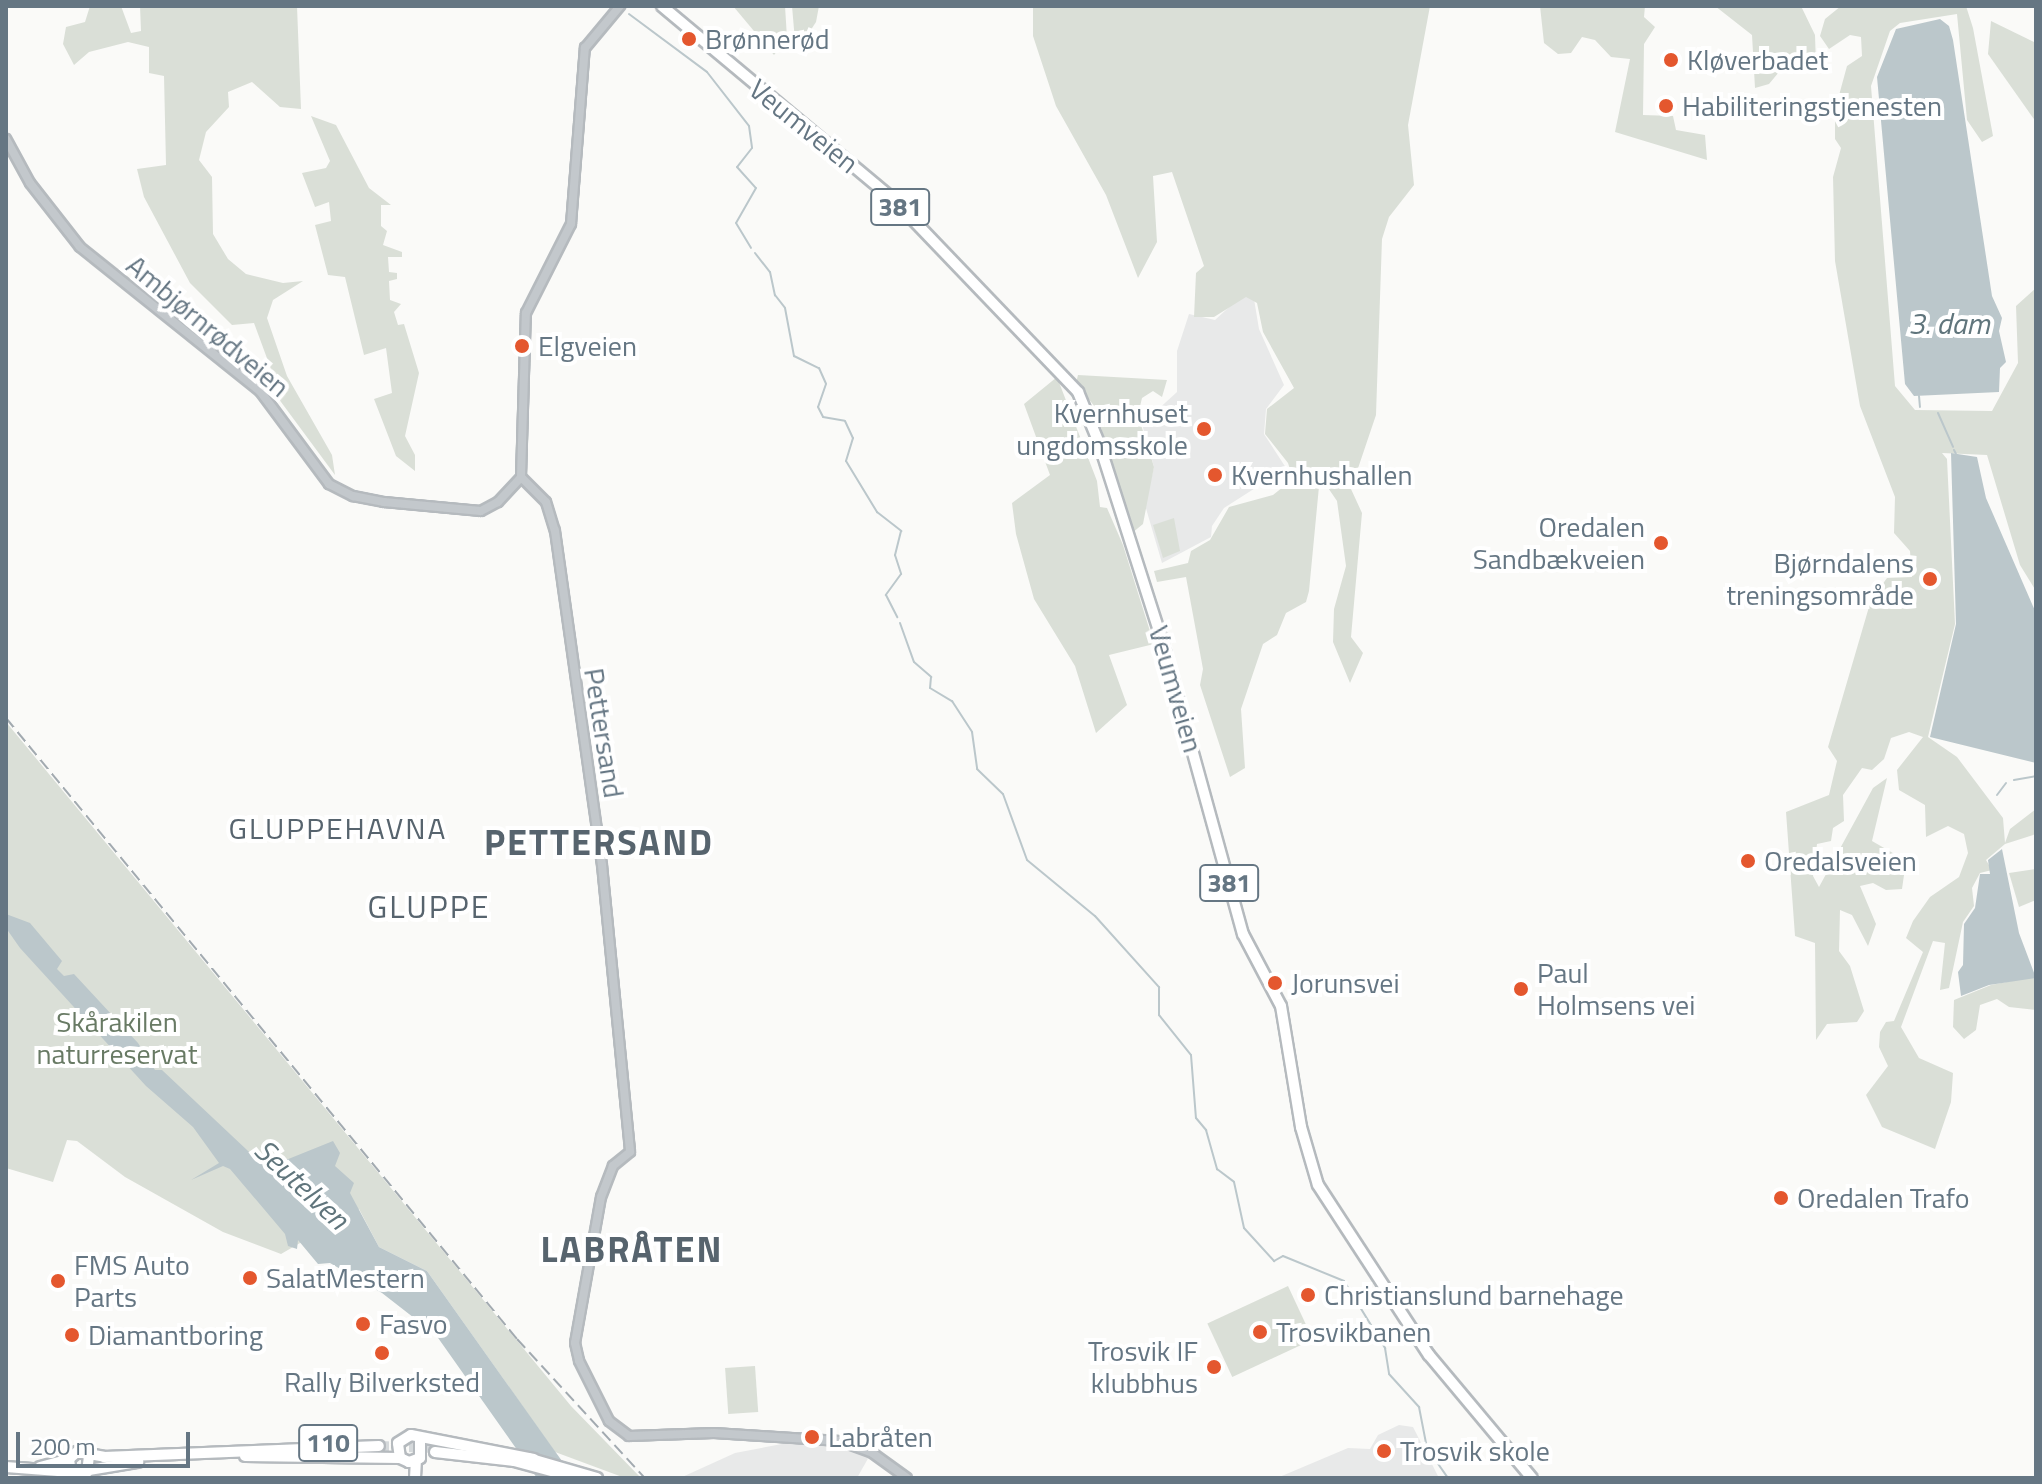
<!DOCTYPE html>
<meta charset="utf-8">
<style>
body{margin:0}
#map{position:relative;width:2042px;height:1484px;overflow:hidden;background:#fafaf8;font-family:"Titillium Web",sans-serif}
div>[style]{position:absolute}
[style*='--x']{left:calc(var(--x)*1px);top:calc(var(--y)*1px);width:calc(var(--w)*1px);rotate:calc(var(--a)*1deg)}
.built>*{inset:0;background:#e8e9e9}
.green>*{inset:0;background:#dadfd7;transform-origin:0 0}
.water>*{inset:0;background:#bbc7cb}
.stream>*{height:2px;margin:-1px;padding:0 1px;transform-origin:1px;border-radius:1px;background:#bbc7cb}
.trunk-tunnel>*{height:10px;margin-top:-5px;transform-origin:0;background:repeating-linear-gradient(90deg,#d5d9db 0 10px,transparent 0 15px)}
.roads{filter:drop-shadow(2px 0 #b5babe) drop-shadow(-2px 0 #b5babe) drop-shadow(0 2px #b5babe) drop-shadow(0 -2px #b5babe)}
.tertiary>*{height:8px;margin:-4px;padding:0 4px;transform-origin:4px;border-radius:4px;background:#c3c8cc}
.primary>*{height:10px;margin:-5px;padding:0 5px;transform-origin:5px;border-radius:5px;background:#fff}
.trunk>*{height:10px;margin:-5px;padding:0 5px;transform-origin:5px;border-radius:5px;background:#fff}
.rail>*{height:2px;margin-top:-1px;transform-origin:0;background:repeating-linear-gradient(90deg,#a2aab0 0 12px,transparent 0 18px)}
.dots>*{width:22px;height:22px;translate:-50% -50%;box-sizing:border-box;border:4px solid #fff;border-radius:50%}
span{translate:-50% -50%;white-space:nowrap;text-align:center;line-height:1.15;-webkit-text-stroke:8px #fff;paint-order:stroke}
.shield-label span{padding:2px 6px;background:#fff;border:2px solid;border-radius:6px;-webkit-text-stroke-width:0}
.shield-label{font-size:26px;color:#657683;font-weight:700}
.poi-label{font-size:28px;color:#657683}
.left{translate:0 -50%;text-align:left}
.right{translate:-100% -50%;text-align:right}
.street-label{font-size:28px;color:#657683}
.park-label{font-size:28px;color:#687a64}
.water-label{font-size:30px;color:#60757c;font-style:italic}
.neighbourhood-label{font-size:30px;color:#57646e;letter-spacing:2px}
.quarter-label{font-size:32px;color:#57646e;letter-spacing:2px}
.district-label{font-size:36px;color:#57646e;font-weight:700;letter-spacing:2px}
.frame{position:absolute;inset:0;border:8px solid #657683;pointer-events:none}
.scale{position:absolute;left:16px;top:1432px;width:174px;height:36px;box-sizing:border-box;border:4px solid #657683;border-top:0;padding-left:10px;font-size:24px;line-height:28px;white-space:nowrap;color:#657683;-webkit-text-stroke:6px #fff;paint-order:stroke}
</style>
<div id="map">
<div class="built">
<div style="clip-path:polygon(1253px 293px,1259px 329px,1284px 385px,1266px 409px,1264px 434px,1290px 474px,1274px 485px,1260px 485px,1224px 508px,1212px 526px,1211px 537px,1162px 563px,1145px 505px,1154px 467px,1142px 424px,1177px 392px,1177px 351px,1189px 314px,1215px 320px,1240px 297px)"></div>
<div style="clip-path:polygon(1399px 1425px,1413px 1427px,1439px 1478px,1277px 1478px,1348px 1448px,1370px 1449px,1378px 1435px)"></div>
<div style="clip-path:polygon(787px 1443px,835px 1444px,870px 1455px,857px 1478px,680px 1478px,735px 1453px)"></div>
</div>
<div class="green">
<div style="clip-path:polygon(90px 6px,121px 6px,131px 33px,141px 31px,140px 6px,297px 6px,301px 109px,280px 107px,252px 82px,228px 92px,229px 107px,206px 132px,199px 160px,212px 177px,213px 234px,228px 259px,246px 274px,283px 283px,303px 281px,273px 300px,267px 318px,287px 376px,332px 455px,335px 475px,267px 383px,275px 380px,254px 323px,232px 325px,190px 283px,144px 197px,137px 169px,166px 165px,164px 76px,149px 73px,149px 47px,128px 42px,89px 52px,74px 65px,63px 44px,66px 27px,85px 22px)"></div>
<div style="clip-path:polygon(733px 6px,785px 6px,787px 38px,774px 55px)"></div>
<div style="clip-path:polygon(792px 6px,819px 6px,816px 22px,801px 45px,795px 41px)"></div>
<div style="clip-path:polygon(1033px 6px,1430px 6px,1408px 125px,1414px 185px,1389px 217px,1382px 239px,1376px 415px,1351px 489px,1362px 513px,1351px 637px,1363px 653px,1350px 683px,1333px 642px,1334px 609px,1346px 566px,1337px 501px,1320px 476px,1309px 591px,1306px 602px,1286px 613px,1277px 635px,1263px 644px,1241px 709px,1245px 768px,1230px 777px,1200px 685px,1203px 669px,1186px 577px,1157px 582px,1154px 571px,1188px 563px,1191px 551px,1210px 540px,1229px 507px,1273px 495px,1293px 479px,1288px 463px,1265px 434px,1267px 409px,1294px 388px,1263px 332px,1257px 303px,1246px 297px,1214px 317px,1194px 317px,1196px 273px,1204px 266px,1172px 172px,1153px 176px,1157px 242px,1138px 278px,1106px 195px,1056px 106px,1033px 36px)"></div>
<div style="clip-path:polygon(1540px 6px,1645px 6px,1644px 17px,1655px 27px,1644px 44px,1643px 115px,1673px 116px,1676px 130px,1705px 135px,1707px 160px,1615px 132px,1630px 59px,1611px 57px,1595px 40px,1582px 37px,1571px 53px,1558px 54px,1544px 43px)"></div>
<div style="clip-path:polygon(1715px 6px,1801px 6px,1815px 35px,1816px 65px,1779px 72px,1769px 84px,1755px 88px,1752px 35px)"></div>
<div style="clip-path:polygon(1841px 6px,1966px 6px,1973px 28px,1993px 136px,1982px 142px,1967px 120px,1957px 14px,1900px 23px,1890px 31px,1871px 86px,1895px 386px,1915px 410px,1992px 411px,2018px 363px,2016px 306px,2036px 288px,2036px 591px,2020px 565px,1987px 455px,1942px 453px,1947px 459px,1955px 624px,1928px 737px,1957px 757px,2003px 818px,2005px 843px,2010px 829px,2036px 809px,2036px 834px,2005px 844px,1986px 860px,1992px 870px,1980px 873px,1972px 888px,1974px 906px,1963px 922px,1949px 988px,1940px 990px,1945px 943px,1933px 941px,1901px 1027px,1919px 1058px,1953px 1073px,1951px 1102px,1935px 1149px,1882px 1127px,1866px 1095px,1888px 1066px,1879px 1047px,1880px 1032px,1886px 1022px,1894px 1021px,1923px 952px,1906px 938px,1913px 921px,1930px 897px,1959px 877px,1968px 853px,1964px 834px,1948px 826px,1926px 837px,1925px 805px,1899px 790px,1897px 770px,1923px 737px,1909px 732px,1891px 738px,1884px 759px,1872px 770px,1862px 768px,1843px 795px,1844px 821px,1833px 828px,1831px 841px,1817px 844px,1813px 876px,1819px 887px,1873px 788px,1887px 778px,1872px 841px,1898px 856px,1905px 868px,1902px 889px,1886px 890px,1873px 883px,1860px 886px,1876px 924px,1868px 946px,1852px 915px,1840px 910px,1839px 951px,1850px 966px,1864px 1011px,1857px 1022px,1827px 1024px,1816px 1040px,1815px 943px,1795px 936px,1786px 812px,1829px 795px,1837px 761px,1828px 747px,1871px 600px,1887px 578px,1912px 577px,1910px 551px,1894px 533px,1895px 497px,1860px 406px,1835px 261px,1833px 177px,1841px 148px,1835px 139px,1835px 110px,1847px 66px,1862px 56px,1861px 37px,1850px 35px,1829px 49px,1820px 36px,1825px 19px)"></div>
<div style="clip-path:polygon(1991px 21px,2034px 42px,2036px 122px,1988px 54px)"></div>
<div style="clip-path:polygon(311px 116px,336px 125px,369px 188px,391px 205px,381px 205px,381px 226px,387px 231px,383px 245px,402px 252px,402px 257px,388px 257px,389px 272px,397px 273px,397px 279px,389px 281px,390px 300px,401px 304px,394px 312px,398px 325px,404px 324px,419px 373px,405px 436px,415px 455px,415px 471px,396px 456px,374px 399px,392px 393px,386px 348px,364px 355px,345px 277px,328px 275px,315px 225px,331px 221px,329px 202px,315px 207px,302px 173px,326px 168px,330px 161px)"></div>
<div style="clip-path:polygon(1078px 375px,1167px 380px,1162px 397px,1153px 391px,1142px 398px,1138px 415px,1154px 467px,1143px 524px,1132px 533px,1095px 407px,1076px 383px)"></div>
<div style="clip-path:polygon(1057px 377px,1097px 481px,1100px 507px,1107px 508px,1123px 545px,1154px 644px,1109px 655px,1127px 705px,1096px 733px,1075px 666px,1034px 599px,1016px 534px,1012px 503px,1050px 475px,1024px 404px)"></div>
<div style="clip-path:polygon(1174px 518px,1180px 551px,1163px 558px,1153px 525px)"></div>
<div style="clip-path:polygon(6px 722px,571px 1406px,641px 1478px,625px 1478px,555px 1452px,427px 1271px,379px 1247px,359px 1209px,281px 1254px,223px 1232px,125px 1177px,77px 1141px,67px 1140px,53px 1182px,6px 1168px)"></div>
<div style="clip-path:polygon(2036px 869px,2036px 900px,2019px 907px,2009px 873px)"></div>
<div style="clip-path:polygon(2036px 976px,2036px 1010px,2009px 1007px,1997px 999px,1980px 1005px,1976px 1030px,1964px 1039px,1953px 1027px,1954px 1000px,1991px 985px)"></div>
<div style="left:1288px;top:1286px;width:59px;height:89px;rotate:65deg"></div>
<div style="left:755px;top:1366px;width:46px;height:30px;rotate:86deg"></div>
</div>
<div class="water">
<div style="clip-path:polygon(1940px 19px,1949px 26px,1953px 40px,1992px 296px,2002px 318px,1999px 331px,2006px 362px,2000px 368px,1999px 392px,1914px 396px,1905px 384px,1877px 77px,1896px 29px)"></div>
<div style="clip-path:polygon(1951px 453px,1977px 457px,1986px 498px,2036px 613px,2036px 763px,1930px 737px,1956px 624px)"></div>
<div style="clip-path:polygon(2002px 849px,2019px 933px,2036px 978px,1989px 985px,1961px 996px,1958px 972px,1963px 965px,1964px 924px,1975px 908px,1980px 874px,1990px 874px,1988px 860px)"></div>
<div style="clip-path:polygon(6px 914px,30px 923px,62px 961px,57px 969px,64px 976px,74px 974px,138px 1043px,155px 1070px,162px 1070px,266px 1168px,333px 1141px,340px 1153px,335px 1166px,354px 1183px,350px 1193px,379px 1247px,427px 1271px,574px 1478px,537px 1478px,436px 1335px,382px 1293px,330px 1263px,318px 1264px,298px 1240px,297px 1249px,288px 1246px,285px 1234px,230px 1169px,223px 1166px,191px 1180px,219px 1163px,193px 1127px,146px 1086px,20px 948px,6px 928px)"></div>
</div>
<div class="stream">
<div style="--x:629;--y:14;--w:97;--a:36.6"></div>
<div style="--x:707;--y:72;--w:68;--a:52.1"></div>
<div style="--x:749;--y:126;--w:22;--a:82"></div>
<div style="--x:752;--y:148;--w:24;--a:128"></div>
<div style="--x:737;--y:167;--w:28;--a:48"></div>
<div style="--x:756;--y:188;--w:40;--a:119.7"></div>
<div style="--x:736;--y:223;--w:29;--a:59"></div>
<div style="--x:755;--y:253;--w:24;--a:52"></div>
<div style="--x:770;--y:272;--w:24;--a:78"></div>
<div style="--x:775;--y:295;--w:16;--a:52"></div>
<div style="--x:785;--y:308;--w:49;--a:79.4"></div>
<div style="--x:794;--y:356;--w:28;--a:26"></div>
<div style="--x:819;--y:368;--w:17;--a:66"></div>
<div style="--x:826;--y:384;--w:24;--a:109"></div>
<div style="--x:818;--y:407;--w:11;--a:63"></div>
<div style="--x:823;--y:417;--w:22;--a:10"></div>
<div style="--x:845;--y:421;--w:19;--a:65"></div>
<div style="--x:853;--y:438;--w:24;--a:107"></div>
<div style="--x:846;--y:461;--w:60;--a:58.7"></div>
<div style="--x:877;--y:512;--w:31;--a:38"></div>
<div style="--x:901;--y:531;--w:25;--a:104"></div>
<div style="--x:895;--y:555;--w:20;--a:72"></div>
<div style="--x:901;--y:574;--w:26;--a:126"></div>
<div style="--x:886;--y:595;--w:25;--a:63"></div>
<div style="--x:1919;--y:396;--w:11;--a:85"></div>
<div style="--x:1938;--y:413;--w:37;--a:66"></div>
<div style="--x:1954;--y:450;--w:4;--a:63"></div>
<div style="--x:900;--y:623;--w:41;--a:70.3"></div>
<div style="--x:914;--y:662;--w:23;--a:41"></div>
<div style="--x:931;--y:677;--w:11;--a:95"></div>
<div style="--x:930;--y:688;--w:26;--a:31"></div>
<div style="--x:952;--y:701;--w:37;--a:57"></div>
<div style="--x:972;--y:732;--w:37;--a:82"></div>
<div style="--x:977;--y:769;--w:36;--a:44"></div>
<div style="--x:1003;--y:794;--w:70;--a:70"></div>
<div style="--x:1027;--y:860;--w:88;--a:39.5"></div>
<div style="--x:1095;--y:916;--w:96;--a:48"></div>
<div style="--x:1159;--y:987;--w:28;--a:90"></div>
<div style="--x:1159;--y:1015;--w:51;--a:51.3"></div>
<div style="--x:1191;--y:1055;--w:63;--a:85.5"></div>
<div style="--x:1196;--y:1118;--w:16;--a:50"></div>
<div style="--x:1206;--y:1130;--w:41;--a:74.2"></div>
<div style="--x:1217;--y:1169;--w:21;--a:37"></div>
<div style="--x:1234;--y:1182;--w:47;--a:77.7"></div>
<div style="--x:1244;--y:1228;--w:45;--a:47.7"></div>
<div style="--x:1274;--y:1261;--w:10;--a:-29"></div>
<div style="--x:1283;--y:1256;--w:66;--a:22.3"></div>
<div style="--x:1344;--y:1281;--w:79;--a:58.5"></div>
<div style="--x:1385;--y:1348;--w:26;--a:81"></div>
<div style="--x:1389;--y:1374;--w:45;--a:47.7"></div>
<div style="--x:1419;--y:1407;--w:42;--a:79"></div>
<div style="--x:1427;--y:1448;--w:37;--a:55"></div>
<div style="--x:2014;--y:780;--w:22;--a:-10"></div>
<div style="--x:1997;--y:795;--w:15;--a:-53"></div>
</div>
<div class="trunk-tunnel">
<div style="--x:379;--y:1446;--w:56;--a:2"></div>
</div>
<div class="roads">
<div class="tertiary">
<div style="--x:6;--y:139;--w:50;--a:61.4"></div>
<div style="--x:30;--y:183;--w:81;--a:52"></div>
<div style="--x:80;--y:247;--w:231;--a:38.7"></div>
<div style="--x:260;--y:391;--w:116;--a:53.4"></div>
<div style="--x:329;--y:484;--w:27;--a:27"></div>
<div style="--x:353;--y:496;--w:32;--a:11"></div>
<div style="--x:384;--y:502;--w:97;--a:5.3"></div>
<div style="--x:481;--y:511;--w:19;--a:-28"></div>
<div style="--x:498;--y:502;--w:34;--a:-47"></div>
<div style="--x:521;--y:477;--w:164;--a:-88.3"></div>
<div style="--x:526;--y:313;--w:100;--a:-63.2"></div>
<div style="--x:571;--y:224;--w:177;--a:-85.5"></div>
<div style="--x:585;--y:48;--w:55;--a:-50.2"></div>
<div style="--x:521;--y:477;--w:35;--a:45"></div>
<div style="--x:546;--y:502;--w:30;--a:73"></div>
<div style="--x:555;--y:531;--w:337;--a:82"></div>
<div style="--x:602;--y:865;--w:288;--a:84.4"></div>
<div style="--x:630;--y:1152;--w:22;--a:141"></div>
<div style="--x:613;--y:1166;--w:33;--a:111"></div>
<div style="--x:601;--y:1197;--w:148;--a:100.1"></div>
<div style="--x:575;--y:1343;--w:18;--a:77"></div>
<div style="--x:579;--y:1361;--w:67;--a:63.4"></div>
<div style="--x:609;--y:1421;--w:25;--a:37"></div>
<div style="--x:629;--y:1436;--w:85;--a:-2"></div>
<div style="--x:714;--y:1433;--w:126;--a:3.6"></div>
<div style="--x:840;--y:1441;--w:33;--a:20"></div>
<div style="--x:871;--y:1452;--w:44;--a:35.8"></div>
</div>
<div class="primary">
<div style="--x:662;--y:6;--w:302;--a:39.9"></div>
<div style="--x:894;--y:200;--w:266;--a:46.2"></div>
<div style="--x:1078;--y:392;--w:55;--a:67.6"></div>
<div style="--x:1099;--y:443;--w:211;--a:72.3"></div>
<div style="--x:1163;--y:644;--w:301;--a:74.6"></div>
<div style="--x:1243;--y:934;--w:81;--a:62.2"></div>
<div style="--x:1281;--y:1006;--w:123;--a:80.6"></div>
<div style="--x:1301;--y:1127;--w:60;--a:73.7"></div>
<div style="--x:1318;--y:1185;--w:203;--a:56.9"></div>
<div style="--x:1429;--y:1355;--w:160;--a:50.1"></div>
<div style="--x:415;--y:1478;--w:17;--a:-87"></div>
</div>
<div class="trunk">
<div style="--x:420;--y:1439;--w:19;--a:90"></div>
<div style="--x:420;--y:1458;--w:12;--a:160"></div>
<div style="--x:409;--y:1462;--w:10;--a:-156"></div>
<div style="--x:400;--y:1458;--w:15;--a:-98"></div>
<div style="--x:398;--y:1443;--w:15;--a:-32"></div>
<div style="--x:411;--y:1435;--w:125;--a:11"></div>
<div style="--x:435;--y:1452;--w:80;--a:6.5"></div>
<div style="--x:514;--y:1461;--w:65;--a:15.1"></div>
<div style="--x:89;--y:1456;--w:16;--a:97"></div>
<div style="--x:87;--y:1472;--w:16;--a:180"></div>
<div style="--x:71;--y:1472;--w:13;--a:-99"></div>
<div style="--x:69;--y:1459;--w:11;--a:-41"></div>
<div style="--x:77;--y:1452;--w:27;--a:10"></div>
<div style="--x:104;--y:1457;--w:275;--a:-2.3"></div>
<div style="--x:245;--y:1456;--w:155;--a:0.7"></div>
<div style="--x:528;--y:1458;--w:72;--a:16.2"></div>
<div style="--x:6;--y:1467;--w:65;--a:4.4"></div>
<div style="--x:40;--y:1467;--w:30;--a:-15"></div>
<div style="--x:89;--y:1470;--w:50;--a:-9.3"></div>
</div>
</div>
<div class="rail">
<div style="--x:6;--y:718;--w:804;--a:50.55"></div>
<div style="--x:517;--y:1339;--w:189;--a:47.4"></div>
</div>
<div class="dots">
<div style="left:689px;top:39px;background:#e4572e"></div>
<div style="left:1671px;top:60px;background:#e4572e"></div>
<div style="left:1666px;top:106px;background:#e4572e"></div>
<div style="left:522px;top:346px;background:#e4572e"></div>
<div style="left:1204px;top:429px;background:#e4572e"></div>
<div style="left:1215px;top:475px;background:#e4572e"></div>
<div style="left:1661px;top:543px;background:#e4572e"></div>
<div style="left:1930px;top:579px;background:#e4572e"></div>
<div style="left:1748px;top:861px;background:#e4572e"></div>
<div style="left:1275px;top:983px;background:#e4572e"></div>
<div style="left:1521px;top:989px;background:#e4572e"></div>
<div style="left:1781px;top:1198px;background:#e4572e"></div>
<div style="left:250px;top:1278px;background:#e4572e"></div>
<div style="left:58px;top:1281px;background:#e4572e"></div>
<div style="left:1308px;top:1295px;background:#e4572e"></div>
<div style="left:363px;top:1324px;background:#e4572e"></div>
<div style="left:1260px;top:1332px;background:#e4572e"></div>
<div style="left:72px;top:1335px;background:#e4572e"></div>
<div style="left:382px;top:1353px;background:#e4572e"></div>
<div style="left:1214px;top:1367px;background:#e4572e"></div>
<div style="left:812px;top:1437px;background:#e4572e"></div>
<div style="left:1384px;top:1451px;background:#e4572e"></div>
</div>
<div class="shield-label">
<span style="left:900px;top:207px">381</span>
<span style="left:1229px;top:883px">381</span>
<span style="left:328px;top:1443px">110</span>
</div>
<div class="poi-label">
<span class="left" style="left:705px;top:39px">Brønnerød</span>
<span class="left" style="left:1687px;top:60px">Kløverbadet</span>
<span class="left" style="left:1682px;top:106px">Habiliteringstjenesten</span>
<span class="left" style="left:538px;top:346px">Elgveien</span>
<span class="right" style="left:1188px;top:429px">Kvernhuset<br>ungdomsskole</span>
<span class="left" style="left:1231px;top:475px">Kvernhushallen</span>
<span class="right" style="left:1645px;top:543px">Oredalen<br>Sandbækveien</span>
<span class="right" style="left:1914px;top:579px">Bjørndalens<br>treningsområde</span>
<span class="left" style="left:1764px;top:861px">Oredalsveien</span>
<span class="left" style="left:1537px;top:989px">Paul<br>Holmsens vei</span>
<span class="left" style="left:1291px;top:983px">Jorunsvei</span>
<span class="left" style="left:1797px;top:1198px">Oredalen Trafo</span>
<span class="left" style="left:74px;top:1281px">FMS Auto<br>Parts</span>
<span class="left" style="left:266px;top:1278px">SalatMestern</span>
<span class="left" style="left:1324px;top:1295px">Christianslund barnehage</span>
<span class="left" style="left:379px;top:1324px">Fasvo</span>
<span class="left" style="left:1276px;top:1332px">Trosvikbanen</span>
<span class="left" style="left:88px;top:1335px">Diamantboring</span>
<span class="right" style="left:1198px;top:1367px">Trosvik IF<br>klubbhus</span>
<span style="left:382px;top:1382px">Rally Bilverksted</span>
<span class="left" style="left:828px;top:1437px">Labråten</span>
<span class="left" style="left:1400px;top:1451px">Trosvik skole</span>
</div>
<div class="street-label">
<span style="left:804px;top:126px;rotate:39deg">Veumveien</span>
<span style="left:208px;top:326px;rotate:40deg">Ambjørnrødveien</span>
<span style="left:1176px;top:689px;rotate:74deg">Veumveien</span>
<span style="left:604px;top:733px;rotate:81deg">Pettersand</span>
</div>
<div class="park-label">
<span style="left:117px;top:1038px">Skårakilen<br>naturreservat</span>
</div>
<div class="water-label">
<span style="left:1949px;top:323px">3. dam</span>
<span style="left:302px;top:1184px;rotate:43deg">Seutelven</span>
</div>
<div class="neighbourhood-label">
<span style="left:338px;top:828px">GLUPPEHAVNA</span>
</div>
<div class="quarter-label">
<span style="left:429px;top:906px">GLUPPE</span>
</div>
<div class="district-label">
<span style="left:599px;top:842px">PETTERSAND</span>
<span style="left:632px;top:1249px">LABRÅTEN</span>
</div>
<div class="frame"></div>
<div class="scale">200 m</div>
</div>
